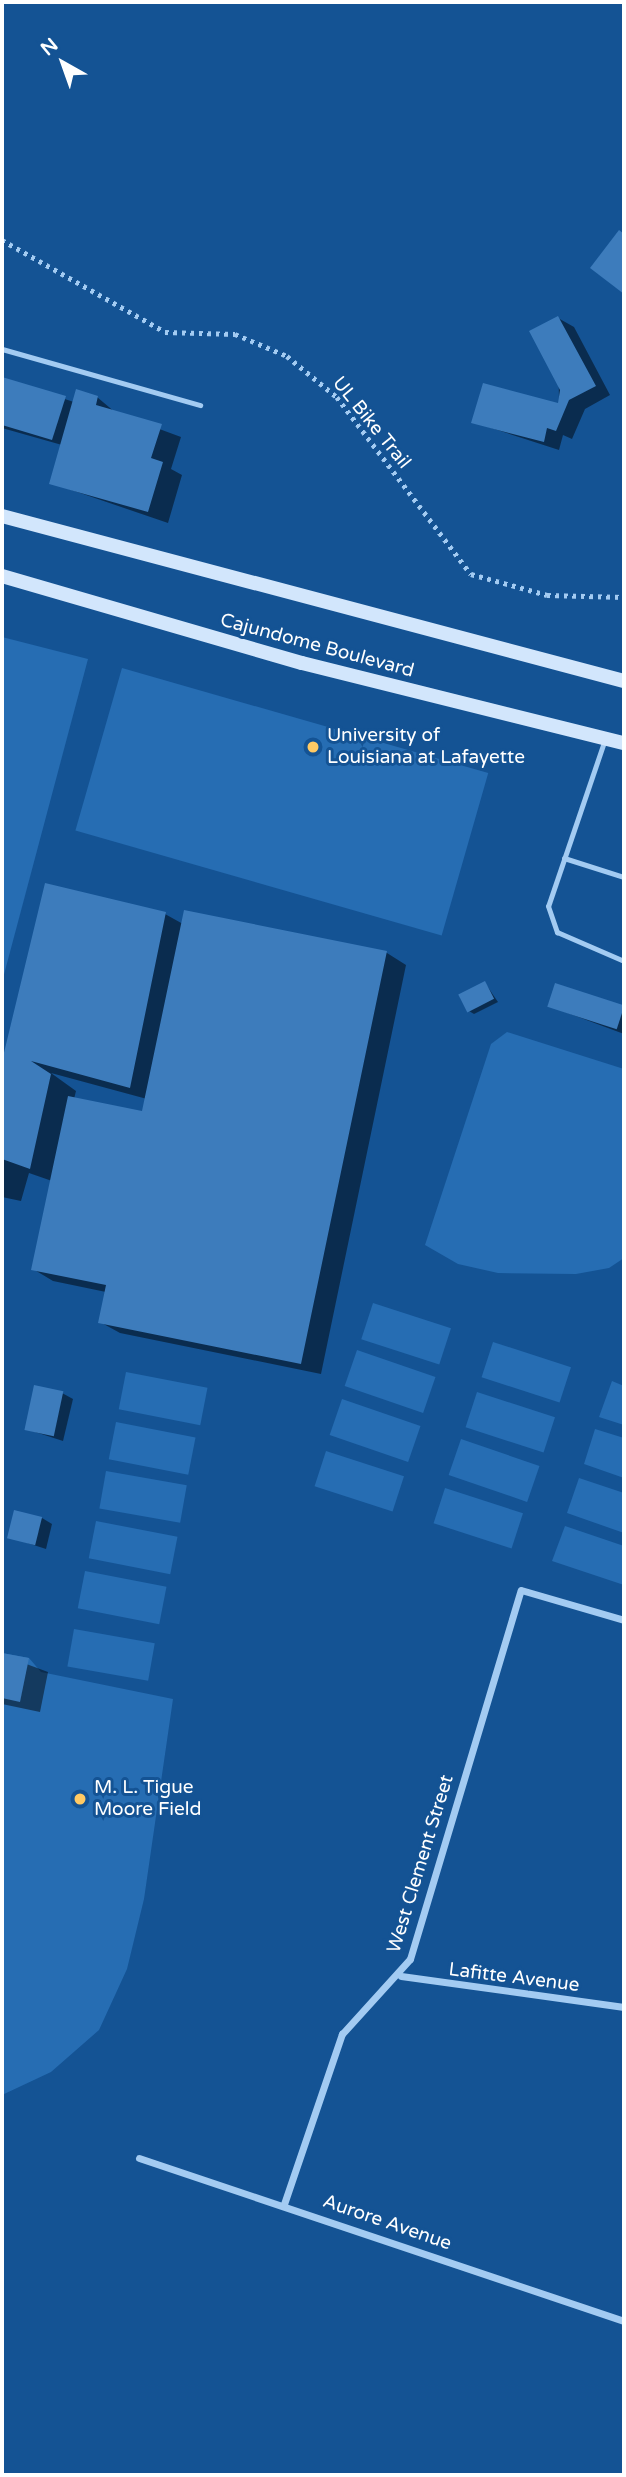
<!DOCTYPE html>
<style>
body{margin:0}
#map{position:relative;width:626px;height:2477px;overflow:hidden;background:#145394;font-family:"Varela Round",sans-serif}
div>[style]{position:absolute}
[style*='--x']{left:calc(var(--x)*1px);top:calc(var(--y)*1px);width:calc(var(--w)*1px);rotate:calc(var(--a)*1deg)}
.green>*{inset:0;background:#266db3;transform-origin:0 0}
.shadow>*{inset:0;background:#0007}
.building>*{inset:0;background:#3d7cbc;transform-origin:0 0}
.path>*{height:4.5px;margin-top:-2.25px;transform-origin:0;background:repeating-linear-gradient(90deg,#a3cbf2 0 3.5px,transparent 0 8.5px)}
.lane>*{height:5px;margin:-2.5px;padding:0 2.5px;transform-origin:2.5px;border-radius:2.5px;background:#a3cbf2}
.street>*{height:7px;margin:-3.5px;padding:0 3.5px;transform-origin:3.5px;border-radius:3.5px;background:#a3cbf2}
.secondary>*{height:14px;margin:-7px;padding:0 7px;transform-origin:7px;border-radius:7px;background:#d2e6fc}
.dots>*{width:19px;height:19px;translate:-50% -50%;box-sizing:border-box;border:4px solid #145394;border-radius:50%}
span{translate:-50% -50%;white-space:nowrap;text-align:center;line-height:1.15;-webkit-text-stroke:6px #145394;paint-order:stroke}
.street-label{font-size:19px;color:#fff}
.poi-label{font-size:19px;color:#fff}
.left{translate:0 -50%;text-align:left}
.frame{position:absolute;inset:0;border:4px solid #fff;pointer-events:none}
.north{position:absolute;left:28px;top:28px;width:70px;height:70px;-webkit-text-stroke:5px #145394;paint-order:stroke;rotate:320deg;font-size:19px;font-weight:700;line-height:28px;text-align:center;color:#fff}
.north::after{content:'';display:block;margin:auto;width:24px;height:32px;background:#fff;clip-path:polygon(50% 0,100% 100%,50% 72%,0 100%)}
</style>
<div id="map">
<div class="green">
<div style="clip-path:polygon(2px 637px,88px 659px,2px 982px)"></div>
<div style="left:122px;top:668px;width:381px;height:169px;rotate:16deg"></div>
<div style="clip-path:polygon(507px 1032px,624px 1069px,624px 1258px,609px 1268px,576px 1274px,498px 1273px,458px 1264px,425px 1245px,491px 1044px)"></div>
<div style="left:373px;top:1303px;width:82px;height:38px;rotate:18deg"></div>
<div style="left:493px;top:1342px;width:82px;height:37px;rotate:18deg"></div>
<div style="left:357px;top:1350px;width:83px;height:38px;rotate:19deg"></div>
<div style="left:126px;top:1372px;width:83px;height:38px;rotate:11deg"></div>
<div style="clip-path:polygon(612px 1381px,624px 1386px,624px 1425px,599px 1417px)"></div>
<div style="left:477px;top:1392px;width:82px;height:37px;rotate:18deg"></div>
<div style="left:342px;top:1399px;width:83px;height:38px;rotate:19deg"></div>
<div style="left:116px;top:1422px;width:81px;height:38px;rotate:11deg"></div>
<div style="clip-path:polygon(595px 1429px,624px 1438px,624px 1478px,584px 1464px)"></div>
<div style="left:461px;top:1439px;width:83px;height:38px;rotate:19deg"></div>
<div style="left:326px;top:1451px;width:82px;height:37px;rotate:18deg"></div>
<div style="left:106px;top:1471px;width:82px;height:38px;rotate:10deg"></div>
<div style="clip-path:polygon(579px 1478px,624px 1493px,624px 1533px,567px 1513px)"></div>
<div style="left:445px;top:1488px;width:82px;height:37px;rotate:18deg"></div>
<div style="left:96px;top:1521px;width:83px;height:38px;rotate:11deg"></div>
<div style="clip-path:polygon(565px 1526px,624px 1546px,624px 1585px,552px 1561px)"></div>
<div style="left:85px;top:1571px;width:83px;height:38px;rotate:11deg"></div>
<div style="left:74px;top:1629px;width:82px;height:38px;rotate:10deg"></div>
<div style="clip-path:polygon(2px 1653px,29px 1658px,41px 1672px,173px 1699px,144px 1899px,127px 1969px,99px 2030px,51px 2072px,2px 2095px)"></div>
</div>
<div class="shadow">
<div style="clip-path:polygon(558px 318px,574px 327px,610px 395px,585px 409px,572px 439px,563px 435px,559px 450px,473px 422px,559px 406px)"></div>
<div style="clip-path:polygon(2px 379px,74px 402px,97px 397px,116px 413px,181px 437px,171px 469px,182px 475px,168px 523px,51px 483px,62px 445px,2px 428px)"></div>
<div style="clip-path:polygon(evenodd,186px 912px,387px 953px,406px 965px,321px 1374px,120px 1333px,100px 1322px,106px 1292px,53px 1281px,33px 1269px,52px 1181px,29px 1173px,21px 1201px,2px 1197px,2px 1062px,165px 914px,183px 924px,186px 912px,51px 1073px,147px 1099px,144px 1113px,74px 1099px,76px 1091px,51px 1073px)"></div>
<div style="clip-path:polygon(485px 983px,498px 1002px,474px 1014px,469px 1011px)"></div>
<div style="clip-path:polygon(556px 985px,624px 1008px,624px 1034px,549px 1006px)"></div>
<div style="clip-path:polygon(62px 1393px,73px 1399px,63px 1441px,26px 1429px)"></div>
<div style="clip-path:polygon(42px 1518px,52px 1524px,46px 1549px,9px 1537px)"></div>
<div style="clip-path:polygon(2px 1655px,48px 1672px,40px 1712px,2px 1704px)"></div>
</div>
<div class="building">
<div style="clip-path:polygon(619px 230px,624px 234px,624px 294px,590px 268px)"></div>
<div style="clip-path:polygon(558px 316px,596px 386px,569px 400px,556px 431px,547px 428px,544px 442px,471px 423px,483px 383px,558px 403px,560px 390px,529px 331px)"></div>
<div style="clip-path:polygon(2px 377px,66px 396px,52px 440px,2px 425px)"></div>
<div style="clip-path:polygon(76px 389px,98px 396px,96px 405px,162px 424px,151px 458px,163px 462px,148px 512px,49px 484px)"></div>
<div style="clip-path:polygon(45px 883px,166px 912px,130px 1088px,31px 1061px,51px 1074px,30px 1169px,2px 1159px,2px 1061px)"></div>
<div style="clip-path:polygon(184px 910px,387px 951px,301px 1364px,98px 1323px,106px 1285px,31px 1270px,68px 1096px,142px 1111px)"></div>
<div style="left:485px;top:981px;width:20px;height:30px;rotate:63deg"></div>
<div style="left:555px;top:983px;width:73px;height:25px;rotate:18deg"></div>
<div style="left:34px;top:1385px;width:30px;height:46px;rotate:12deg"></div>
<div style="left:14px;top:1510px;width:29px;height:29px;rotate:14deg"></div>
<div style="clip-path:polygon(2px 1653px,29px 1658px,20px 1702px,2px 1698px)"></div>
</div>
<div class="path">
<div style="--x:2;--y:240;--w:187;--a:29.4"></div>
<div style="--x:165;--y:332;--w:70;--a:1.6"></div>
<div style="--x:235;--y:334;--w:56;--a:22.9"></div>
<div style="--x:287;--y:356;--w:65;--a:39.4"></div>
<div style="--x:337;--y:397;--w:222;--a:52.9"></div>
<div style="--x:471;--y:574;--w:79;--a:15.4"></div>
<div style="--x:547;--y:595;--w:77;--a:1.5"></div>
</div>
<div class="lane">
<div style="--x:2;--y:349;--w:206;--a:15.8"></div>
<div style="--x:605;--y:739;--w:176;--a:108.8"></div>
<div style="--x:548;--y:906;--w:28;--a:71"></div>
<div style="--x:557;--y:932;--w:73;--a:23.4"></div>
<div style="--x:564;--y:858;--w:63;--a:17.6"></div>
</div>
<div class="street">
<div style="--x:401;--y:1976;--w:225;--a:7.9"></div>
<div style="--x:139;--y:2158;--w:512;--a:18.58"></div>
<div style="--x:284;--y:2204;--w:180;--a:-71.2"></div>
<div style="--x:342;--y:2034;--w:101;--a:-47.8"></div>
<div style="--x:410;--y:1959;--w:385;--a:-73.3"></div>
<div style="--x:521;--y:1590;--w:107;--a:16.2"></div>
</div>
<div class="secondary">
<div style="--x:2;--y:516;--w:644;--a:14.86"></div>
<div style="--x:2;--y:576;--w:312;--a:16.2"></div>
<div style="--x:302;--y:663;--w:332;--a:14"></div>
</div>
<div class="dots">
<div style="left:313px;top:747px;background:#ffca64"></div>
<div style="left:80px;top:1799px;background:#ffca64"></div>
</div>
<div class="street-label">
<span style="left:371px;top:423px;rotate:51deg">UL Bike Trail</span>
<span style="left:317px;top:646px;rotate:15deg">Cajundome Boulevard</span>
<span style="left:421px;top:1864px;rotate:-73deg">West Clement Street</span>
<span style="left:514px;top:1978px;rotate:7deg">Lafitte Avenue</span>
<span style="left:387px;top:2223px;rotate:19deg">Aurore Avenue</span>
</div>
<div class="poi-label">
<span class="left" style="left:327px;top:747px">University of<br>Louisiana at Lafayette</span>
<span class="left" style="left:94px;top:1799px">M. L. Tigue<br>Moore Field</span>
</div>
<div class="frame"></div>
<div class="north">N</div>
</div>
